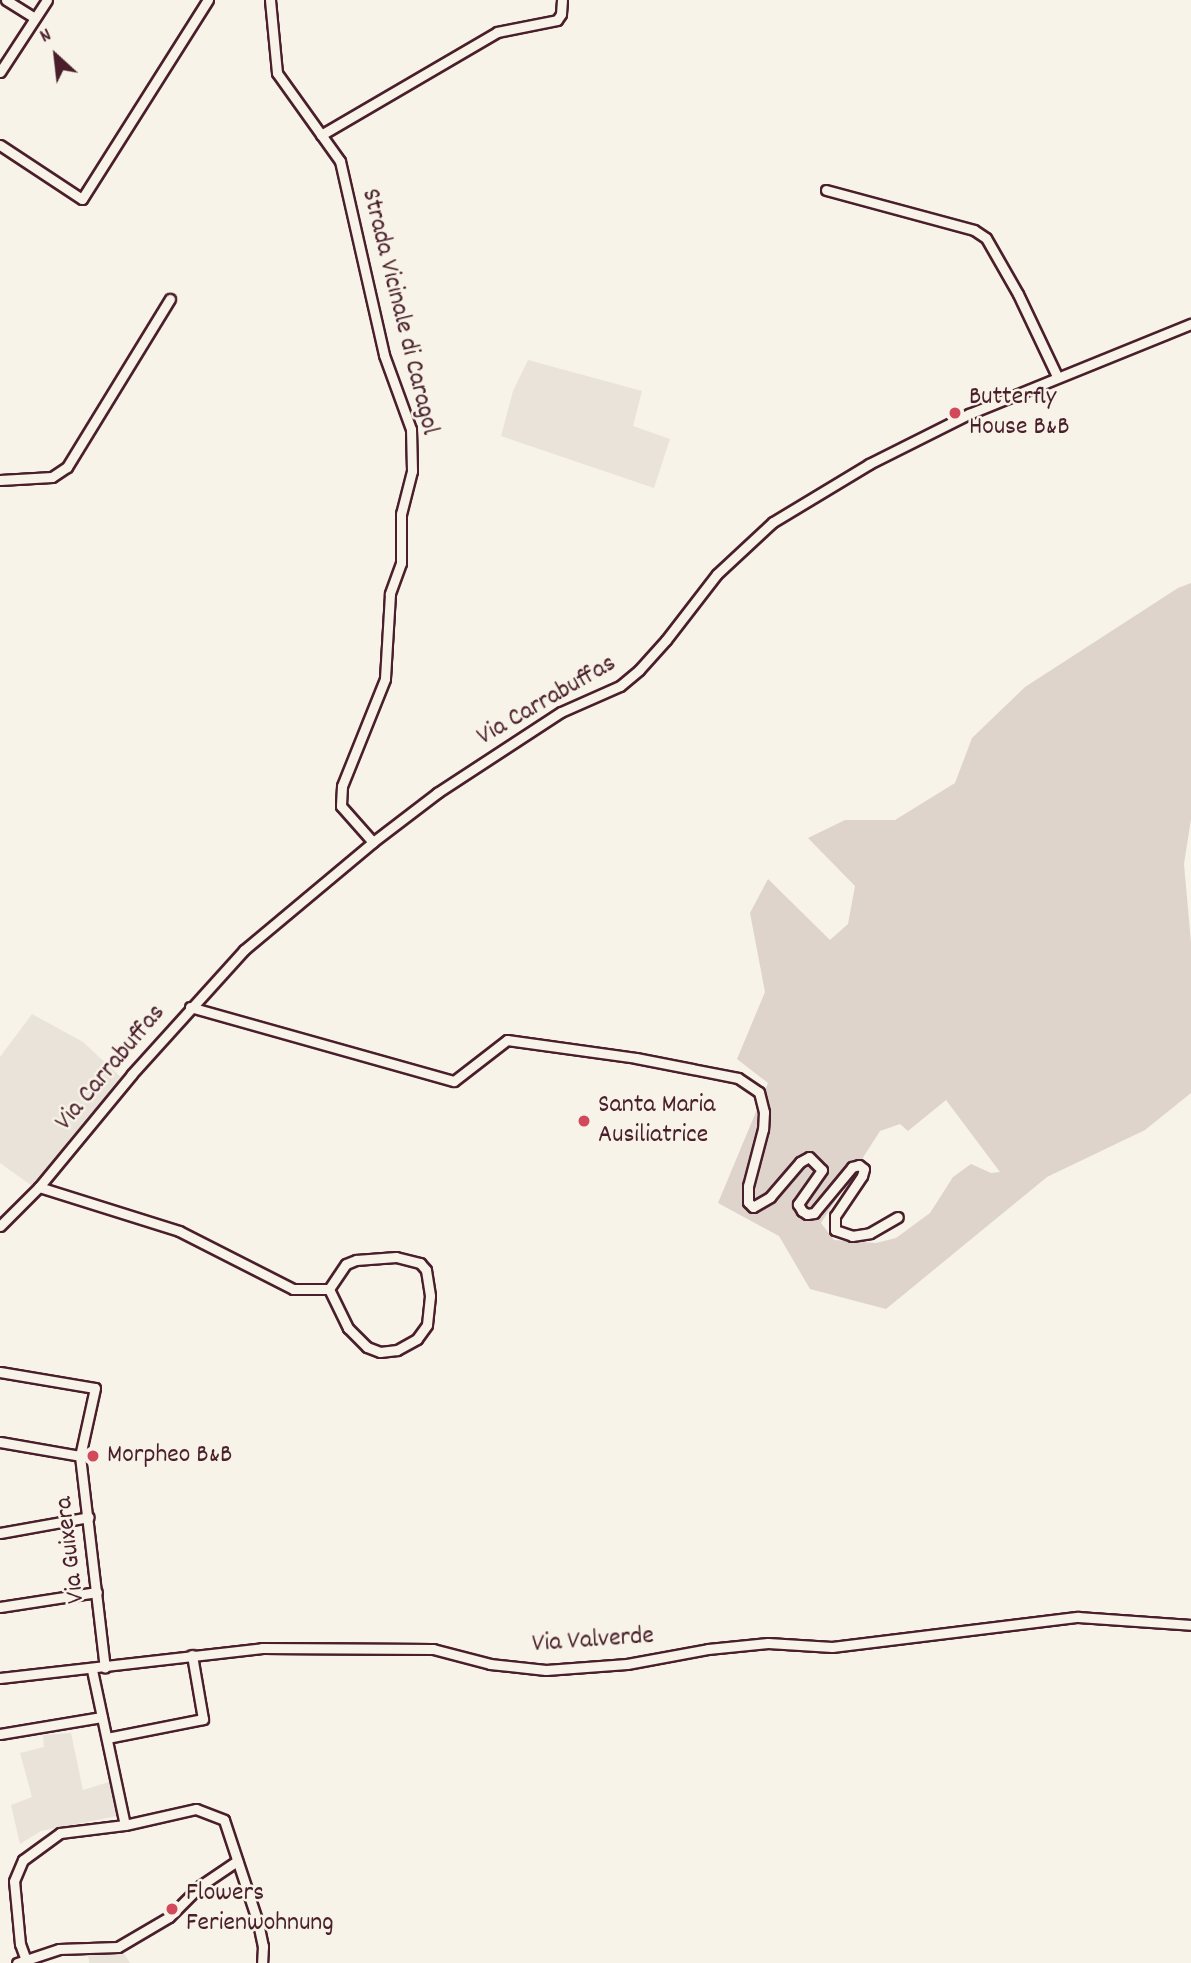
<!DOCTYPE html>
<style>
body{margin:0}
#map{position:relative;width:1191px;height:1963px;overflow:hidden;background:#f7f3e8;font-family:Dekko,sans-serif}
div>[style]{position:absolute}
[style*='--x']{left:calc(var(--x)*1px);top:calc(var(--y)*1px);width:calc(var(--w)*1px);rotate:calc(var(--a)*1deg)}
.built>*{inset:0;background:#eae3da}
.green>*{inset:0;background:#ded4cc}
.roads{filter:drop-shadow(2px 0 #4a1f2b) drop-shadow(-2px 0 #4a1f2b) drop-shadow(0 2px #4a1f2b) drop-shadow(0 -2px #4a1f2b)}
.minor>*{height:9px;margin:-4.5px;padding:0 4.5px;transform-origin:4.5px;border-radius:4.5px;background:#f7f3e8}
.dots>*{width:19px;height:19px;translate:-50% -50%;box-sizing:border-box;border:4px solid #f7f3e8;border-radius:50%}
span{translate:-50% -50%;white-space:nowrap;text-align:center;line-height:1.15;-webkit-text-stroke:5px #f7f3e8;paint-order:stroke}
.street-label{font-size:26px;color:#4a1f2b}
.poi-label{font-size:26px;color:#4a1f2b}
.left{translate:0 -50%;text-align:left}
.north{position:absolute;left:21px;top:21px;width:70px;height:70px;-webkit-text-stroke:5px #f7f3e8;paint-order:stroke;rotate:333deg;font-size:19px;font-weight:700;line-height:28px;text-align:center;color:#4a1f2b}
.north::after{content:'';display:block;margin:auto;width:24px;height:32px;background:#4a1f2b;clip-path:polygon(50% 0,100% 100%,50% 72%,0 100%)}
</style>
<div id="map">
<div class="built">
<div style="clip-path:polygon(528px 360px,642px 391px,633px 426px,670px 439px,654px 488px,501px 436px,513px 391px)"></div>
<div style="clip-path:polygon(32px 1014px,83px 1042px,122px 1078px,35px 1188px,0 1163px,0 1057px)"></div>
<div style="clip-path:polygon(71px 1733px,83px 1790px,109px 1782px,117px 1816px,41px 1831px,20px 1844px,11px 1805px,32px 1797px,20px 1753px,44px 1747px,43px 1735px)"></div>
<div style="clip-path:polygon(122px 1950px,130px 1963px,89px 1963px,88px 1954px)"></div>
</div>
<div class="green">
<div style="clip-path:polygon(evenodd,1191px 583px,1191px 819px,1184px 864px,1191px 943px,1191px 1093px,1145px 1130px,1047px 1177px,886px 1309px,810px 1289px,779px 1236px,718px 1203px,768px 1083px,737px 1059px,765px 992px,750px 913px,768px 879px,830px 940px,848px 924px,855px 886px,808px 838px,845px 820px,895px 820px,955px 783px,972px 738px,1025px 687px,1178px 588px,1191px 583px,946px 1100px,1000px 1172px,991px 1173px,971px 1164px,953px 1177px,930px 1213px,896px 1238px,876px 1243px,834px 1240px,821px 1223px,880px 1131px,900px 1124px,908px 1131px,946px 1100px)"></div>
</div>
<div class="roads">
<div class="minor">
<div style="--x:6;--y:0;--w:34;--a:32"></div>
<div style="--x:270;--y:0;--w:73;--a:84.5"></div>
<div style="--x:277;--y:73;--w:108;--a:54.4"></div>
<div style="--x:340;--y:161;--w:199;--a:77.2"></div>
<div style="--x:384;--y:355;--w:79;--a:70"></div>
<div style="--x:411;--y:429;--w:42;--a:88.6"></div>
<div style="--x:412;--y:471;--w:44;--a:104.3"></div>
<div style="--x:401;--y:514;--w:49;--a:90"></div>
<div style="--x:401;--y:563;--w:33;--a:110"></div>
<div style="--x:390;--y:594;--w:85;--a:93.4"></div>
<div style="--x:385;--y:679;--w:115;--a:111.9"></div>
<div style="--x:342;--y:786;--w:20;--a:93"></div>
<div style="--x:341;--y:806;--w:48;--a:48.4"></div>
<div style="--x:0;--y:72;--w:86;--a:-56.9"></div>
<div style="--x:321;--y:135;--w:204;--a:-30.3"></div>
<div style="--x:497;--y:32;--w:61;--a:-11.3"></div>
<div style="--x:557;--y:20;--w:7;--a:-56"></div>
<div style="--x:561;--y:14;--w:14;--a:-86"></div>
<div style="--x:0;--y:145;--w:98;--a:33.4"></div>
<div style="--x:82;--y:199;--w:236;--a:-57.7"></div>
<div style="--x:826;--y:190;--w:153;--a:15.1"></div>
<div style="--x:974;--y:230;--w:14;--a:34"></div>
<div style="--x:986;--y:238;--w:64;--a:60.3"></div>
<div style="--x:1018;--y:294;--w:91;--a:64.6"></div>
<div style="--x:0;--y:480;--w:52;--a:-3.3"></div>
<div style="--x:52;--y:477;--w:18;--a:-34"></div>
<div style="--x:67;--y:467;--w:197;--a:-58.5"></div>
<div style="--x:190;--y:1007;--w:274;--a:15.7"></div>
<div style="--x:454;--y:1081;--w:67;--a:-37.7"></div>
<div style="--x:507;--y:1040;--w:130;--a:7.9"></div>
<div style="--x:636;--y:1058;--w:104;--a:11.1"></div>
<div style="--x:738;--y:1078;--w:25;--a:34"></div>
<div style="--x:759;--y:1092;--w:21;--a:76"></div>
<div style="--x:764;--y:1112;--w:17;--a:93"></div>
<div style="--x:763;--y:1129;--w:59;--a:104.7"></div>
<div style="--x:748;--y:1186;--w:16;--a:90"></div>
<div style="--x:748;--y:1202;--w:7;--a:45"></div>
<div style="--x:753;--y:1207;--w:20;--a:-30"></div>
<div style="--x:770;--y:1197;--w:46;--a:-49.4"></div>
<div style="--x:800;--y:1162;--w:10;--a:-29"></div>
<div style="--x:809;--y:1157;--w:18;--a:45"></div>
<div style="--x:822;--y:1170;--w:42;--a:125.2"></div>
<div style="--x:798;--y:1204;--w:8;--a:60"></div>
<div style="--x:802;--y:1211;--w:6;--a:31"></div>
<div style="--x:807;--y:1214;--w:7;--a:-8"></div>
<div style="--x:814;--y:1213;--w:60;--a:-50.4"></div>
<div style="--x:852;--y:1167;--w:7;--a:-16"></div>
<div style="--x:859;--y:1165;--w:6;--a:39"></div>
<div style="--x:864;--y:1169;--w:7;--a:106"></div>
<div style="--x:862;--y:1176;--w:48;--a:124"></div>
<div style="--x:835;--y:1216;--w:14;--a:90"></div>
<div style="--x:835;--y:1230;--w:18;--a:19"></div>
<div style="--x:852;--y:1236;--w:18;--a:-9"></div>
<div style="--x:870;--y:1233;--w:32;--a:-30"></div>
<div style="--x:39;--y:1187;--w:147;--a:17.4"></div>
<div style="--x:179;--y:1231;--w:128;--a:27"></div>
<div style="--x:293;--y:1289;--w:36;--a:0"></div>
<div style="--x:0;--y:1226;--w:55;--a:-45"></div>
<div style="--x:39;--y:1187;--w:146;--a:-50.5"></div>
<div style="--x:132;--y:1074;--w:167;--a:-47.9"></div>
<div style="--x:244;--y:950;--w:168;--a:-39.9"></div>
<div style="--x:373;--y:842;--w:81;--a:-37.4"></div>
<div style="--x:437;--y:793;--w:148;--a:-33.2"></div>
<div style="--x:561;--y:712;--w:64;--a:-23.8"></div>
<div style="--x:620;--y:686;--w:25;--a:-40"></div>
<div style="--x:639;--y:670;--w:40;--a:-48"></div>
<div style="--x:666;--y:640;--w:83;--a:-52.3"></div>
<div style="--x:717;--y:574;--w:76;--a:-42.9"></div>
<div style="--x:773;--y:522;--w:112;--a:-31.1"></div>
<div style="--x:869;--y:464;--w:112;--a:-26.6"></div>
<div style="--x:969;--y:414;--w:240;--a:-22.1"></div>
<div style="--x:396;--y:1257;--w:25;--a:14"></div>
<div style="--x:420;--y:1263;--w:9;--a:49"></div>
<div style="--x:426;--y:1270;--w:26;--a:81"></div>
<div style="--x:430;--y:1296;--w:29;--a:96"></div>
<div style="--x:427;--y:1325;--w:17;--a:126"></div>
<div style="--x:417;--y:1339;--w:23;--a:151"></div>
<div style="--x:397;--y:1350;--w:17;--a:173"></div>
<div style="--x:380;--y:1352;--w:14;--a:-159"></div>
<div style="--x:367;--y:1347;--w:27;--a:-135"></div>
<div style="--x:348;--y:1328;--w:43;--a:-116"></div>
<div style="--x:329;--y:1289;--w:30;--a:-56"></div>
<div style="--x:346;--y:1264;--w:11;--a:-22"></div>
<div style="--x:356;--y:1260;--w:40;--a:-4.3"></div>
<div style="--x:0;--y:1372;--w:96;--a:9.6"></div>
<div style="--x:95;--y:1388;--w:70;--a:102.4"></div>
<div style="--x:80;--y:1456;--w:213;--a:83.3"></div>
<div style="--x:0;--y:1442;--w:81;--a:9.9"></div>
<div style="--x:0;--y:1533;--w:90;--a:-10.2"></div>
<div style="--x:0;--y:1607;--w:98;--a:-8.8"></div>
<div style="--x:92;--y:1670;--w:158;--a:78"></div>
<div style="--x:0;--y:1678;--w:264;--a:-6.5"></div>
<div style="--x:262;--y:1648;--w:171;--a:0.3"></div>
<div style="--x:433;--y:1649;--w:59;--a:14.7"></div>
<div style="--x:490;--y:1664;--w:56;--a:6.1"></div>
<div style="--x:546;--y:1670;--w:81;--a:-4.2"></div>
<div style="--x:627;--y:1664;--w:82;--a:-10.5"></div>
<div style="--x:708;--y:1649;--w:60;--a:-5.7"></div>
<div style="--x:768;--y:1643;--w:64;--a:3.6"></div>
<div style="--x:832;--y:1647;--w:248;--a:-7"></div>
<div style="--x:1078;--y:1617;--w:113;--a:4"></div>
<div style="--x:0;--y:1734;--w:103;--a:-9.5"></div>
<div style="--x:107;--y:1738;--w:98;--a:-11.2"></div>
<div style="--x:203;--y:1719;--w:65;--a:-99.8"></div>
<div style="--x:17;--y:1963;--w:44;--a:-18.4"></div>
<div style="--x:59;--y:1949;--w:59;--a:-1.9"></div>
<div style="--x:118;--y:1947;--w:59;--a:-30.5"></div>
<div style="--x:169;--y:1917;--w:44;--a:-45"></div>
<div style="--x:200;--y:1886;--w:45;--a:-34"></div>
<div style="--x:27;--y:1963;--w:20;--a:-110"></div>
<div style="--x:20;--y:1944;--w:63;--a:-95.4"></div>
<div style="--x:14;--y:1881;--w:23;--a:-67"></div>
<div style="--x:23;--y:1860;--w:46;--a:-36.1"></div>
<div style="--x:60;--y:1833;--w:65;--a:-7"></div>
<div style="--x:125;--y:1825;--w:73;--a:-12.7"></div>
<div style="--x:196;--y:1809;--w:30;--a:21"></div>
<div style="--x:224;--y:1820;--w:108;--a:71.7"></div>
<div style="--x:258;--y:1923;--w:24;--a:78"></div>
<div style="--x:263;--y:1946;--w:17;--a:93"></div>
</div>
</div>
<div class="dots">
<div style="left:955px;top:413px;background:#d1495b"></div>
<div style="left:584px;top:1121px;background:#d1495b"></div>
<div style="left:93px;top:1456px;background:#d1495b"></div>
<div style="left:172px;top:1909px;background:#d1495b"></div>
</div>
<div class="street-label">
<span style="left:399px;top:312px;rotate:76deg">Strada Vicinale di Caragol</span>
<span style="left:547px;top:701px;rotate:-30deg">Via Carrabuffas</span>
<span style="left:111px;top:1068px;rotate:-50deg">Via Carrabuffas</span>
<span style="left:71px;top:1550px;rotate:-97deg">Via Guixera</span>
<span style="left:593px;top:1641px;rotate:-4deg">Via Valverde</span>
</div>
<div class="poi-label">
<span class="left" style="left:969px;top:413px">Butterfly<br>House B&amp;B</span>
<span class="left" style="left:598px;top:1121px">Santa Maria<br>Ausiliatrice</span>
<span class="left" style="left:107px;top:1456px">Morpheo B&amp;B</span>
<span class="left" style="left:186px;top:1909px">Flowers<br>Ferienwohnung</span>
</div>
<div class="north">N</div>
</div>
